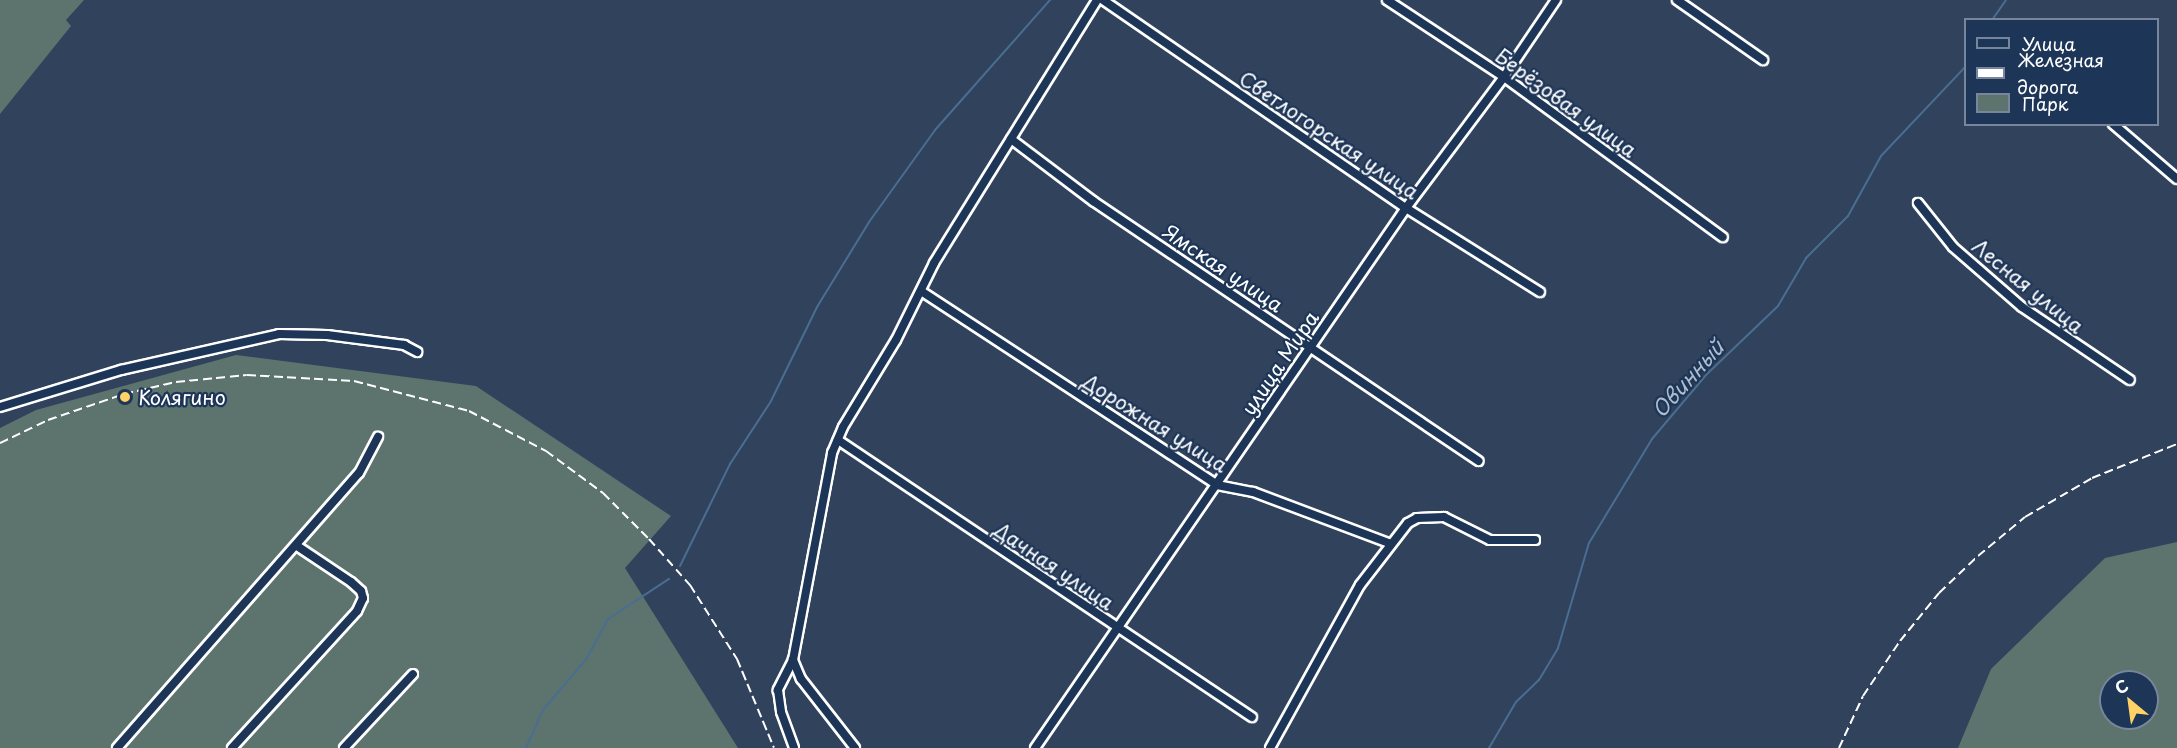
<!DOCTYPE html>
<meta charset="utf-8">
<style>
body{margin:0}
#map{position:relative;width:2177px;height:748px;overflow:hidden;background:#31425c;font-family:"Playpen Sans",sans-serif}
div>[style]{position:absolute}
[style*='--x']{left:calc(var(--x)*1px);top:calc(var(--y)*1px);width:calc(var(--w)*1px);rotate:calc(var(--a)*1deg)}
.green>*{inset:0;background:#5c736e}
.stream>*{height:2px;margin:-1px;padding:0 1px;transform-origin:1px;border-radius:1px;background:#4a6e91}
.roads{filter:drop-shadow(2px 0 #fff) drop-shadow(-2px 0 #fff) drop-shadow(0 2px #fff) drop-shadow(0 -2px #fff)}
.minor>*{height:8px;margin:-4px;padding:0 4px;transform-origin:4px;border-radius:4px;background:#1d3557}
.rail>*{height:2px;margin-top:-1px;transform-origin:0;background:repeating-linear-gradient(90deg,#fff 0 9px,transparent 0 13.5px)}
.dots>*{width:16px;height:16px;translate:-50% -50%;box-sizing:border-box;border:3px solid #1d3557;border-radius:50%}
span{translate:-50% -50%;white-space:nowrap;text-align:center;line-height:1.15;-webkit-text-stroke:4.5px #1d3557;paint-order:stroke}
.street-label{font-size:20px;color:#fff}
.poi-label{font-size:20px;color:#fff}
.left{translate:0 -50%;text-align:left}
.water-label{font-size:21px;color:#aebece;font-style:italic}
.legend{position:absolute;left:1964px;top:18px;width:195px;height:108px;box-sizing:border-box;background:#1d3557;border:2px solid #77869a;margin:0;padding:8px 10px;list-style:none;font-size:18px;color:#fff}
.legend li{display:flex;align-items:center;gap:12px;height:30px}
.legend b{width:30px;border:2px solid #77869a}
.north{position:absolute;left:2099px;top:670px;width:60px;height:60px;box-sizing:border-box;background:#1d3557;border:2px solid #77869a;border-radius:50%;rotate:331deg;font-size:16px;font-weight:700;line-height:24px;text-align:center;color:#fff}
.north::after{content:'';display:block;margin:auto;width:21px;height:27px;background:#ffd166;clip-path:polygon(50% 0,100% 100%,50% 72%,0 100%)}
</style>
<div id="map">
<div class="green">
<div style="clip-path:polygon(0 0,84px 0,66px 20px,71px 26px,0 114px)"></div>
<div style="clip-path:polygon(236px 355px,476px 386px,671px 516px,625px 568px,738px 748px,0 748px,0 428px,36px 410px)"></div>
<div style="clip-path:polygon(evenodd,2177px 542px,2177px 748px,1958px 748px,1991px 669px,2105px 558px,2177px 542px,2111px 682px,2147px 682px,2147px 718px,2111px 718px,2111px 682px)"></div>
</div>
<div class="stream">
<div style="--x:1992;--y:20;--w:24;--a:-55"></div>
<div style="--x:680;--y:566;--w:114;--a:-63.9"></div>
<div style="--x:730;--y:464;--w:75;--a:-56.9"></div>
<div style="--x:771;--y:401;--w:105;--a:-63.9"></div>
<div style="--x:817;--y:307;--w:100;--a:-58.5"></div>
<div style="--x:869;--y:222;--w:113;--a:-54.3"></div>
<div style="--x:935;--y:130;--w:174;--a:-48.5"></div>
<div style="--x:526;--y:748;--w:42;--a:-65.9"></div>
<div style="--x:543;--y:710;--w:68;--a:-49.8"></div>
<div style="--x:587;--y:658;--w:44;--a:-61.7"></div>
<div style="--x:608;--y:619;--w:73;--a:-33.3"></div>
<div style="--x:1489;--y:748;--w:53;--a:-59.6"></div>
<div style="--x:1516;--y:702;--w:32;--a:-44"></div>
<div style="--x:1539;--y:680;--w:37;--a:-59"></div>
<div style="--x:1558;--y:648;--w:109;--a:-73.6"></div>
<div style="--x:1589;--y:543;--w:122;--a:-58.8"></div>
<div style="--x:1652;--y:439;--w:85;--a:-49.8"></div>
<div style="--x:1707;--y:374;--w:98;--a:-43.8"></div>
<div style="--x:1778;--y:306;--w:56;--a:-59.7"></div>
<div style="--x:1806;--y:258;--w:59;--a:-45"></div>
<div style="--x:1848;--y:216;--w:68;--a:-61.2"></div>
<div style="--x:1881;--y:156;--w:124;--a:-46.6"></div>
</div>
<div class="roads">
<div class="minor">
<div style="--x:1103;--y:0;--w:368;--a:34.5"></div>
<div style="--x:1406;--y:208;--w:158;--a:32.1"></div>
<div style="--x:1387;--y:0;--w:140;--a:33.3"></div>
<div style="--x:1504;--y:77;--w:271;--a:36.2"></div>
<div style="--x:1677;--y:0;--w:105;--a:34.9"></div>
<div style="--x:2113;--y:124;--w:84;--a:40.7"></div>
<div style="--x:1011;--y:139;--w:103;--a:37.1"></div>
<div style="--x:1093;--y:201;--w:465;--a:34"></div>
<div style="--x:1918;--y:203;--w:56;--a:51.5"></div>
<div style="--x:1953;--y:247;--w:91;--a:41"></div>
<div style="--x:2022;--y:307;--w:130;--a:34.1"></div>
<div style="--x:921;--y:291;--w:354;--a:33.2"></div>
<div style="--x:1217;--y:485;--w:37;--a:11"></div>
<div style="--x:1253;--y:492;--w:147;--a:20.6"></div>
<div style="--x:0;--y:407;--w:127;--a:-17"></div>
<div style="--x:121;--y:370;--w:162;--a:-12.8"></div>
<div style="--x:279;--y:334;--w:48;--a:1.2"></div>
<div style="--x:327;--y:335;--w:78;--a:7.4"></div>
<div style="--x:404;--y:345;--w:15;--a:28"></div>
<div style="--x:838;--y:440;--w:498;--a:33.8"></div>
<div style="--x:793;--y:660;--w:34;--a:117"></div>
<div style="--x:778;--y:690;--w:22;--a:82"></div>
<div style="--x:781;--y:712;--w:38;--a:70"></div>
<div style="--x:117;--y:748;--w:366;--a:-48.7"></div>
<div style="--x:359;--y:473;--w:41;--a:-62.2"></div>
<div style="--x:232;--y:748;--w:185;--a:-47.6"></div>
<div style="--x:357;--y:611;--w:14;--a:-65"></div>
<div style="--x:363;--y:598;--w:7;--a:-106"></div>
<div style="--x:361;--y:591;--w:13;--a:-138"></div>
<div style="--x:351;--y:582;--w:65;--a:-146.3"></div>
<div style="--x:344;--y:748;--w:101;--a:-47"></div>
<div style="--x:855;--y:748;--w:88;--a:-128"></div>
<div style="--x:801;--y:679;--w:21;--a:-113"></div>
<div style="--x:793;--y:660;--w:211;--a:-79.3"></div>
<div style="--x:832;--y:453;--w:28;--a:-67"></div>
<div style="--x:843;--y:427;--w:102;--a:-58.7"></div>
<div style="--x:896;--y:340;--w:86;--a:-63.7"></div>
<div style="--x:934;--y:263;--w:309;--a:-58.2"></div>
<div style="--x:1035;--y:748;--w:655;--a:-55.51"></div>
<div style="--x:1406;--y:208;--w:164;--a:-53.2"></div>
<div style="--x:1504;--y:77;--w:93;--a:-56"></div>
<div style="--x:1270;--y:748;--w:186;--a:-61.1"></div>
<div style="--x:1360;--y:585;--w:78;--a:-52.3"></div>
<div style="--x:1408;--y:523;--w:10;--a:-29"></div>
<div style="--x:1417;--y:518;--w:27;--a:-2"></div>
<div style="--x:1444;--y:517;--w:51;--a:26.6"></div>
<div style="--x:1490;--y:540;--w:45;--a:0"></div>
</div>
</div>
<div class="rail">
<div style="--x:0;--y:443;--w:53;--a:-25.6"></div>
<div style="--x:48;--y:420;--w:80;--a:-18.9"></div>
<div style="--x:124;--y:394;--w:53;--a:-13"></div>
<div style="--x:176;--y:382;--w:71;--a:-5.6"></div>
<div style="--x:247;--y:375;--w:107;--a:3.2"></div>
<div style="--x:354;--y:381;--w:119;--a:14.6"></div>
<div style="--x:469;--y:411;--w:87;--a:27.5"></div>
<div style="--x:546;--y:451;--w:71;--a:36.4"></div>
<div style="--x:603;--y:493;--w:65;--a:45"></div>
<div style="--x:649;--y:539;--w:62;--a:48.3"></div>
<div style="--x:690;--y:585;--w:88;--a:57.6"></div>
<div style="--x:737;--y:659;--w:96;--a:67.4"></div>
<div style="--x:1839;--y:748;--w:57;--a:-65.2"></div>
<div style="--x:1863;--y:696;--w:66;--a:-56.1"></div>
<div style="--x:1900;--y:641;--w:62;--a:-50.9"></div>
<div style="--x:1939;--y:593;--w:54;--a:-43.5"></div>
<div style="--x:1978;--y:556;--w:61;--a:-39.7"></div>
<div style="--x:2025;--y:517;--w:78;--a:-30.2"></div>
<div style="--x:2092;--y:478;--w:92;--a:-21.8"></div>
</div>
<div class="dots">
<div style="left:125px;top:397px;background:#ffd166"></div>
</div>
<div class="street-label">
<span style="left:1566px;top:103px;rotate:36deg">Берёзовая улица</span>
<span style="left:1329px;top:135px;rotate:34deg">Светлогорская улица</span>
<span style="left:1223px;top:268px;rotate:34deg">Ямская улица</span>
<span style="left:2028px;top:286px;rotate:39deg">Лесная улица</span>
<span style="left:1280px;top:363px;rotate:-56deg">улица Мира</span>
<span style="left:1155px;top:423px;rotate:32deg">Дорожная улица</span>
<span style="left:1054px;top:566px;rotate:34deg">Дачная улица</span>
</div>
<div class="poi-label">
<span class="left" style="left:138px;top:397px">Колягино</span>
</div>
<div class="water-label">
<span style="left:1687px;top:378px;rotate:-48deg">Овинный</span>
</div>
<ul class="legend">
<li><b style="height:8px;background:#1d3557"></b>Улица</li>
<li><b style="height:8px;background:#fff"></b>Железная дорога</li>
<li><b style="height:16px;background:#5c736e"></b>Парк</li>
</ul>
<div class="north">С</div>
</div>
